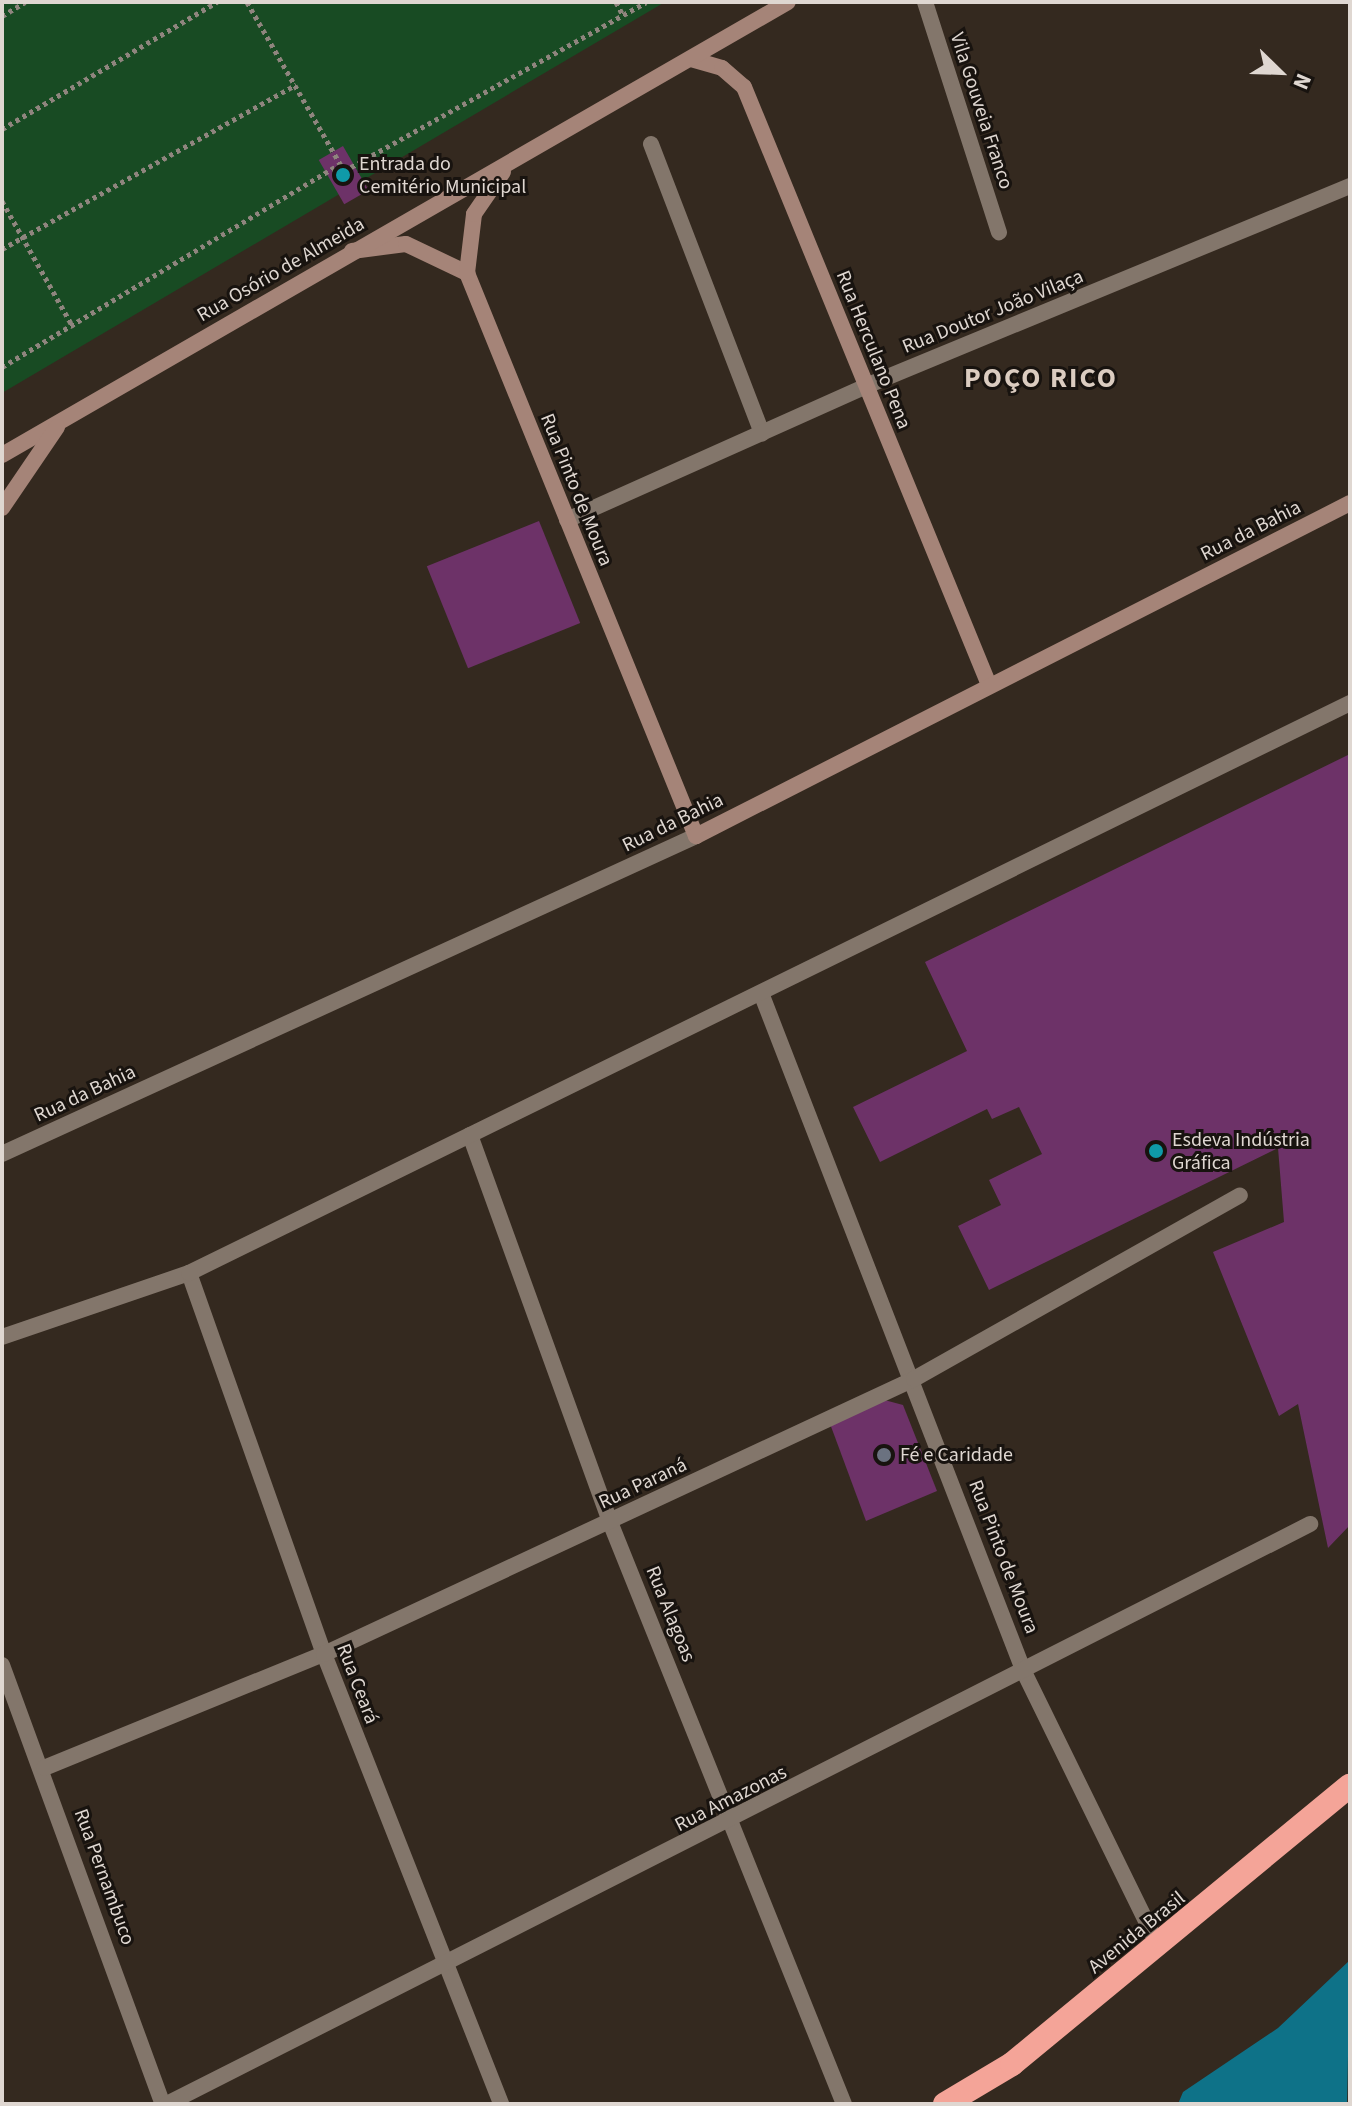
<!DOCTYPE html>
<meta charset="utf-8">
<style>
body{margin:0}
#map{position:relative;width:1352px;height:2106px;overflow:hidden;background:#34291f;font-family:"Source Sans 3",sans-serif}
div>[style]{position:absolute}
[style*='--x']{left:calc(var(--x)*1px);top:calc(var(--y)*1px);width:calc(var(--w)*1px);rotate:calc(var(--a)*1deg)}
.green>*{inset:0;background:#184b23}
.water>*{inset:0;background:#0e7288}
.building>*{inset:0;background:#6d3268;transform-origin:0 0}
.path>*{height:5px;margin-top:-2.5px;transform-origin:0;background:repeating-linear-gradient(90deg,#8f857e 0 4px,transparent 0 8px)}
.lane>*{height:16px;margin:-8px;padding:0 8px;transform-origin:8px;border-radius:8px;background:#83766b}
.street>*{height:16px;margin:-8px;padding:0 8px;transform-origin:8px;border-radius:8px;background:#83766b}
.secondary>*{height:16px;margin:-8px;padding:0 8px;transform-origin:8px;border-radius:8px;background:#a58478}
.highway>*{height:24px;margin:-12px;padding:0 12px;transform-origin:12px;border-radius:12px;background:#f4a498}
.dots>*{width:22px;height:22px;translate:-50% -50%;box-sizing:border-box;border:4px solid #18130f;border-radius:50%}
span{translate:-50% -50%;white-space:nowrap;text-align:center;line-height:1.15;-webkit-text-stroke:6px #18130f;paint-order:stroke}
.street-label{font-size:20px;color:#dfd7d1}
.poi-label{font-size:20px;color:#dfd7d1}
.left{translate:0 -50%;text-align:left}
.district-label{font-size:28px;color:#dbccc0;font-weight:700;letter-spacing:2px}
.frame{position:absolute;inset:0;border:4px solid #dfd7d1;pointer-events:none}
.north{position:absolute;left:1240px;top:32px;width:80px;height:80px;-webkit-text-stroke:6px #18130f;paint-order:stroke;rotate:113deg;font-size:22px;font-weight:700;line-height:32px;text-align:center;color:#dfd7d1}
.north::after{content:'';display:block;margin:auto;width:28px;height:36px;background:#dfd7d1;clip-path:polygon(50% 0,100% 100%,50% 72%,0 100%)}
</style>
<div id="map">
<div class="green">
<div style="clip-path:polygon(2px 2px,665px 2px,2px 393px)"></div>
</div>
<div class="water">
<div style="clip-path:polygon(1350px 1960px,1347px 2104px,1178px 2104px,1183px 2092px,1278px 2028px)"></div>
</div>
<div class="building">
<div style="left:343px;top:146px;width:51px;height:28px;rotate:60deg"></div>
<div style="left:539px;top:521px;width:110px;height:121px;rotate:68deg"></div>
<div style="clip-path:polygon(1350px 754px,1350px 1525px,1328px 1548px,1298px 1404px,1279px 1416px,1213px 1252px,1284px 1222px,1278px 1148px,989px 1290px,958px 1226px,1001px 1205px,989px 1180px,1042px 1154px,1019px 1107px,992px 1119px,987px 1109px,880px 1162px,853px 1107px,967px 1051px,925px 962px)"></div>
<div style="clip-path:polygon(877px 1398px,903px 1405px,937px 1491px,866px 1521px,829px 1421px)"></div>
</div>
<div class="path">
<div style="--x:247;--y:2;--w:195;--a:60.1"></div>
<div style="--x:344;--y:171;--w:346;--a:-29.2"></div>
<div style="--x:616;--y:2;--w:15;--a:62"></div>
<div style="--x:2;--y:16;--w:27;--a:-31"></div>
<div style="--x:2;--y:129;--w:250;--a:-30.6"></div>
<div style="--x:2;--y:201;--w:145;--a:60.6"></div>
<div style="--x:2;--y:249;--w:337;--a:-29.2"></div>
<div style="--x:2;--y:367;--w:394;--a:-31"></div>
</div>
<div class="lane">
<div style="--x:925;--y:2;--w:242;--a:72.2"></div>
</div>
<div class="street">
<div style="--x:651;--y:144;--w:310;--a:69"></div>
<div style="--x:567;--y:520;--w:328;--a:-24.1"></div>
<div style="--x:866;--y:386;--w:524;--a:-22.45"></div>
<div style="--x:761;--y:993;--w:728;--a:68.83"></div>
<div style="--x:1024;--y:1672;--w:306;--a:63.9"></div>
<div style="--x:470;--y:1135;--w:412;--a:70.1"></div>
<div style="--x:610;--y:1522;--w:627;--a:68.1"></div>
<div style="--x:2;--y:1154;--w:763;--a:-24.62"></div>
<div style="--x:189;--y:1273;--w:404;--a:70.5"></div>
<div style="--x:324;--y:1654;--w:484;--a:68.5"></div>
<div style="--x:2;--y:1337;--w:198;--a:-18.9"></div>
<div style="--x:189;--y:1273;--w:1293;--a:-26.15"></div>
<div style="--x:2;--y:1665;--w:468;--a:69.9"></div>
<div style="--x:44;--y:1768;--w:302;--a:-22.2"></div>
<div style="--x:324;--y:1654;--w:651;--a:-24.99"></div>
<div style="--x:914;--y:1379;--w:374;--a:-29.4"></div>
<div style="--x:167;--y:2104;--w:1282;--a:-26.9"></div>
</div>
<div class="secondary">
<div style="--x:691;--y:59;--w:32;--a:16"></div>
<div style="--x:722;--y:68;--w:29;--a:41"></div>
<div style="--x:744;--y:87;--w:646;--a:67.72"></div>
<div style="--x:352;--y:251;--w:54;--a:-7.4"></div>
<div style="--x:406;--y:244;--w:68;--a:25.4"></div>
<div style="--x:467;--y:273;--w:608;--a:67.87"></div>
<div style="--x:696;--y:836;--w:734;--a:-26.98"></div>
<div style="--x:467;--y:273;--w:59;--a:-83.2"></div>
<div style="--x:474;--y:214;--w:51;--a:-55.4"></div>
<div style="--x:2;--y:455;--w:907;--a:-29.96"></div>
<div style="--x:2;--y:508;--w:98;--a:-55.8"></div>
</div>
<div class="highway">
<div style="--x:945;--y:2104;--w:78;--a:-30.8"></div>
<div style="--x:1012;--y:2064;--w:438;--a:-39.5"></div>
</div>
<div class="dots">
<div style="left:343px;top:175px;background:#0f9aa8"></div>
<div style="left:1156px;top:1151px;background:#0f9aa8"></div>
<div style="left:884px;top:1455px;background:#6b7280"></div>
</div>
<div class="street-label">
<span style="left:981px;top:111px;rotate:72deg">Vila Gouveia Franco</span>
<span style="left:281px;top:270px;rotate:-30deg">Rua Osório de Almeida</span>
<span style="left:993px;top:312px;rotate:-22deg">Rua Doutor João Vilaça</span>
<span style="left:873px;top:350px;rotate:68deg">Rua Herculano Pena</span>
<span style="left:576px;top:490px;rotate:68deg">Rua Pinto de Moura</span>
<span style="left:1251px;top:531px;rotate:-27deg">Rua da Bahia</span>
<span style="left:673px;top:823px;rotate:-26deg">Rua da Bahia</span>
<span style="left:85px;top:1094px;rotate:-25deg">Rua da Bahia</span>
<span style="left:643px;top:1484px;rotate:-25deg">Rua Paraná</span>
<span style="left:1003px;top:1557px;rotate:69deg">Rua Pinto de Moura</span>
<span style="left:670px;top:1614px;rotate:68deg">Rua Alagoas</span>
<span style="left:357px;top:1684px;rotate:69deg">Rua Ceará</span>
<span style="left:731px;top:1799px;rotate:-27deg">Rua Amazonas</span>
<span style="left:104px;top:1877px;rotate:70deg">Rua Pernambuco</span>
<span style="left:1137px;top:1933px;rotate:-39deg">Avenida Brasil</span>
</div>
<div class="poi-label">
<span class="left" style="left:359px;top:176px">Entrada do<br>Cemitério Municipal</span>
<span class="left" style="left:1172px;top:1152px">Esdeva Indústria<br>Gráfica</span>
<span class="left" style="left:900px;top:1455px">Fé e Caridade</span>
</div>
<div class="district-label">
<span style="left:1041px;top:378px">POÇO RICO</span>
</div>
<div class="frame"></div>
<div class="north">N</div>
</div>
